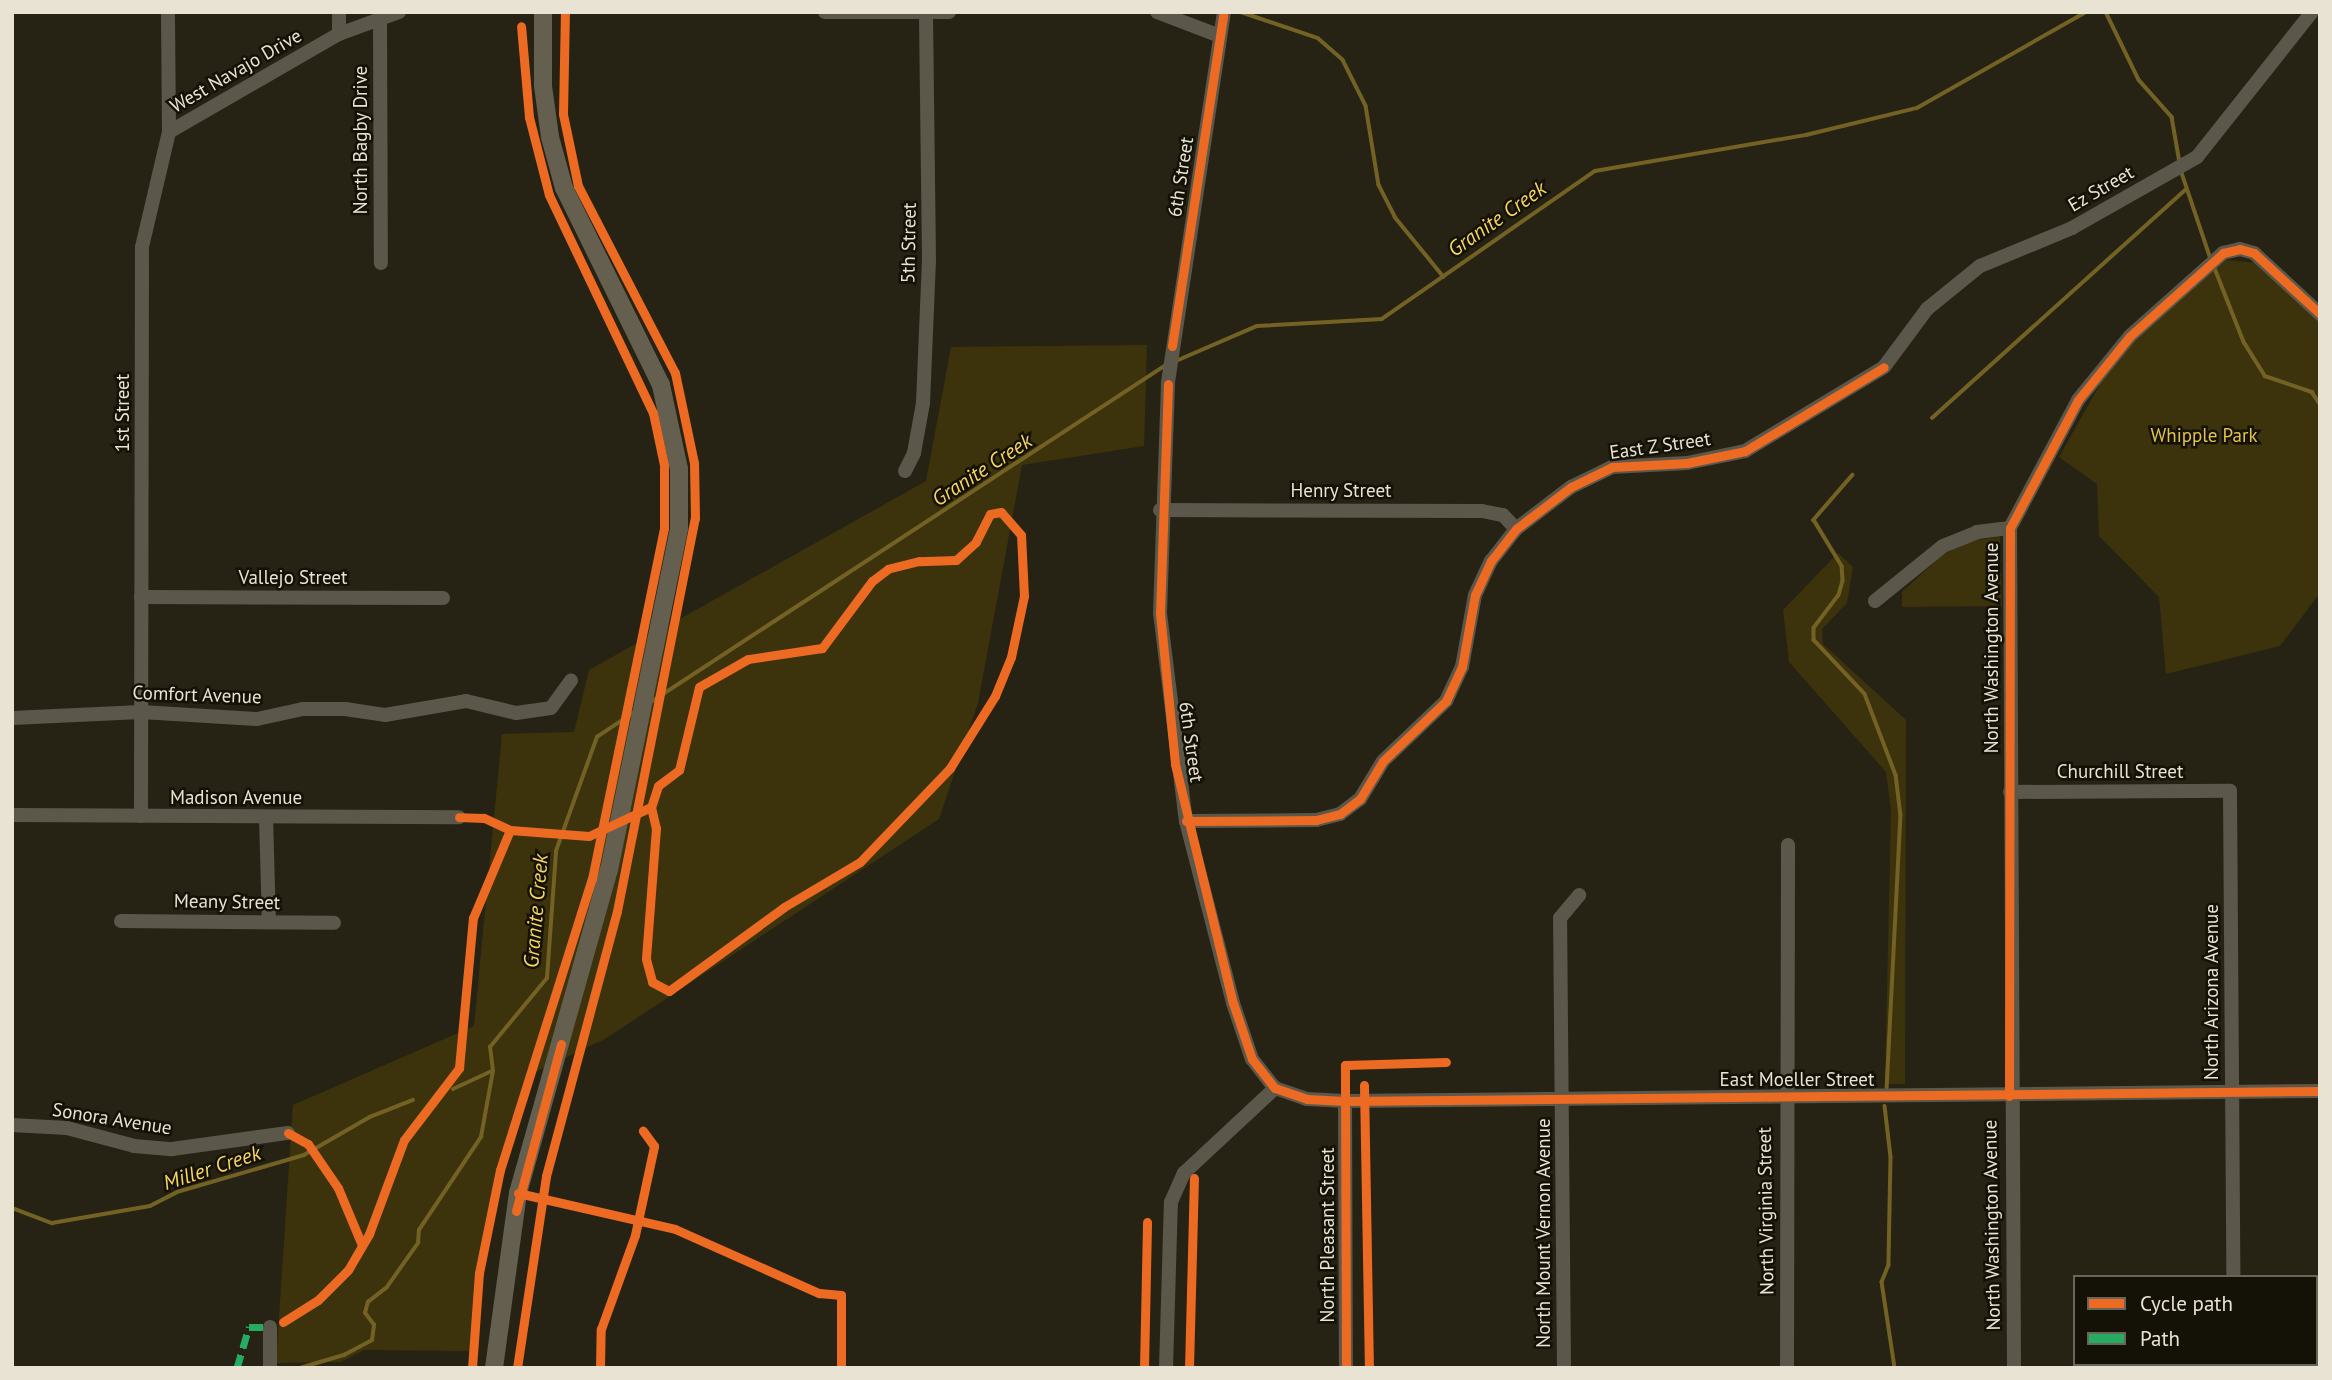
<!DOCTYPE html>
<style>
body{margin:0}
#map{position:relative;width:2332px;height:1380px;overflow:hidden;background:#272314;font-family:"PT Sans",sans-serif}
div>[style]{position:absolute}
[style*='--x']{left:calc(var(--x)*1px);top:calc(var(--y)*1px);width:calc(var(--w)*1px);rotate:calc(var(--a)*1deg)}
.green>*{inset:0;background:#3c320c}
.stream>*{height:3.5px;margin:-1.75px;padding:0 1.75px;transform-origin:1.75px;border-radius:1.75px;background:#736224}
.minor>*{height:14px;margin:-7px;padding:0 7px;transform-origin:7px;border-radius:7px;background:#5b584b}
.major>*{height:18px;margin:-9px;padding:0 9px;transform-origin:9px;border-radius:9px;background:#645f4f}
.quiet>*{height:7px;margin-top:-3.5px;transform-origin:0;background:repeating-linear-gradient(90deg,#26ab63 0 14px,transparent 0 21px)}
.cycleway>*{height:9px;margin:-4.5px;padding:0 4.5px;transform-origin:4.5px;border-radius:4.5px;background:#ed6a23}
span{translate:-50% -50%;white-space:nowrap;text-align:center;line-height:1.15;-webkit-text-stroke:5px #141106;paint-order:stroke}
.street-label{font-size:19px;color:#e8e3d3}
.park-label{font-size:19px;color:#e4c24b}
.water-label{font-size:21px;color:#f8d661;font-style:italic}
.frame{position:absolute;inset:0;border:14px solid #e8e3d3;pointer-events:none}
.legend{position:absolute;left:2073px;top:1275px;width:245px;height:91px;box-sizing:border-box;background:#141106;border:2px solid #696558;margin:0;padding:9px 12px;list-style:none;font-size:21px;color:#e8e3d3}
.legend li{display:flex;align-items:center;gap:14px;height:35px}
.legend b{width:35px;border:2px solid #696558}
</style>
<div id="map">
<div class="green">
<div style="clip-path:polygon(2226px 260px,2258px 263px,2320px 310px,2320px 593px,2280px 646px,2166px 674px,2159px 597px,2099px 536px,2097px 484px,2059px 457px,2121px 347px)"></div>
<div style="clip-path:polygon(1147px 345px,1144px 446px,1022px 465px,978px 703px,939px 819px,605px 1039px,531px 1074px,489px 1227px,474px 1351px,364px 1350px,341px 1362px,276px 1363px,293px 1105px,474px 1026px,502px 734px,574px 732px,589px 670px,926px 481px,951px 347px)"></div>
<div style="clip-path:polygon(2000px 537px,2002px 606px,1902px 607px,1902px 592px,1942px 555px,1974px 540px)"></div>
<div style="clip-path:polygon(1838px 553px,1853px 567px,1847px 603px,1822px 629px,1823px 644px,1906px 720px,1905px 1084px,1885px 1084px,1891px 809px,1886px 772px,1789px 662px,1783px 610px)"></div>
</div>
<div class="stream">
<div style="--x:1241;--y:12;--w:81;--a:18.7"></div>
<div style="--x:1318;--y:38;--w:33;--a:41"></div>
<div style="--x:1343;--y:60;--w:51;--a:63.4"></div>
<div style="--x:1366;--y:106;--w:80;--a:80.7"></div>
<div style="--x:1379;--y:185;--w:36;--a:63"></div>
<div style="--x:1395;--y:217;--w:77;--a:50.8"></div>
<div style="--x:2106;--y:12;--w:76;--a:64.1"></div>
<div style="--x:2139;--y:80;--w:50;--a:48.3"></div>
<div style="--x:2172;--y:117;--w:47;--a:80.1"></div>
<div style="--x:2181;--y:170;--w:94;--a:71.4"></div>
<div style="--x:2214;--y:266;--w:82;--a:68.5"></div>
<div style="--x:2244;--y:342;--w:40;--a:58"></div>
<div style="--x:2265;--y:376;--w:50;--a:18.8"></div>
<div style="--x:2312;--y:392;--w:14;--a:56"></div>
<div style="--x:1176;--y:361;--w:88;--a:-23.4"></div>
<div style="--x:1257;--y:326;--w:125;--a:-3.2"></div>
<div style="--x:1382;--y:319;--w:259;--a:-34.8"></div>
<div style="--x:1595;--y:171;--w:214;--a:-9.7"></div>
<div style="--x:1806;--y:135;--w:114;--a:-13.7"></div>
<div style="--x:1917;--y:108;--w:194;--a:-29.6"></div>
<div style="--x:1932;--y:418;--w:341;--a:-42"></div>
<div style="--x:1853;--y:475;--w:60;--a:130.9"></div>
<div style="--x:1814;--y:520;--w:54;--a:58.7"></div>
<div style="--x:1842;--y:566;--w:15;--a:86"></div>
<div style="--x:1843;--y:581;--w:15;--a:106"></div>
<div style="--x:1839;--y:595;--w:41;--a:127.1"></div>
<div style="--x:1814;--y:628;--w:12;--a:90"></div>
<div style="--x:1814;--y:640;--w:74;--a:46.6"></div>
<div style="--x:1865;--y:694;--w:87;--a:69.1"></div>
<div style="--x:1896;--y:775;--w:39;--a:83"></div>
<div style="--x:1901;--y:814;--w:274;--a:92.9"></div>
<div style="--x:651;--y:702;--w:615;--a:-33.2"></div>
<div style="--x:453;--y:1089;--w:43;--a:-24.8"></div>
<div style="--x:1885;--y:1106;--w:51;--a:83.3"></div>
<div style="--x:1891;--y:1157;--w:108;--a:91.1"></div>
<div style="--x:1889;--y:1265;--w:18;--a:112"></div>
<div style="--x:1882;--y:1282;--w:87;--a:81.4"></div>
<div style="--x:12;--y:1208;--w:43;--a:20.6"></div>
<div style="--x:52;--y:1223;--w:99;--a:-9.8"></div>
<div style="--x:150;--y:1206;--w:30;--a:-27"></div>
<div style="--x:177;--y:1192;--w:132;--a:-16.2"></div>
<div style="--x:304;--y:1155;--w:76;--a:-29.9"></div>
<div style="--x:370;--y:1117;--w:46;--a:-21.6"></div>
<div style="--x:300;--y:1368;--w:46;--a:-16.5"></div>
<div style="--x:344;--y:1355;--w:32;--a:-28"></div>
<div style="--x:372;--y:1340;--w:15;--a:-82"></div>
<div style="--x:374;--y:1325;--w:15;--a:-127"></div>
<div style="--x:365;--y:1313;--w:11;--a:-75"></div>
<div style="--x:368;--y:1302;--w:24;--a:-38"></div>
<div style="--x:387;--y:1287;--w:54;--a:-54.8"></div>
<div style="--x:418;--y:1243;--w:13;--a:-86"></div>
<div style="--x:419;--y:1230;--w:112;--a:-56.3"></div>
<div style="--x:481;--y:1137;--w:67;--a:-79.7"></div>
<div style="--x:493;--y:1071;--w:24;--a:-97"></div>
<div style="--x:490;--y:1047;--w:89;--a:-50.4"></div>
<div style="--x:547;--y:978;--w:127;--a:-85.9"></div>
<div style="--x:556;--y:851;--w:121;--a:-70.2"></div>
<div style="--x:597;--y:737;--w:47;--a:-33.7"></div>
</div>
<div class="minor">
<div style="--x:339;--y:12;--w:22;--a:90"></div>
<div style="--x:825;--y:12;--w:124;--a:0"></div>
<div style="--x:1157;--y:12;--w:67;--a:20.9"></div>
<div style="--x:1224;--y:12;--w:376;--a:98.6"></div>
<div style="--x:1168;--y:384;--w:229;--a:92"></div>
<div style="--x:1160;--y:613;--w:210;--a:82.9"></div>
<div style="--x:1186;--y:821;--w:188;--a:75.5"></div>
<div style="--x:1233;--y:1003;--w:59;--a:71.3"></div>
<div style="--x:1252;--y:1059;--w:37;--a:52"></div>
<div style="--x:380;--y:17;--w:246;--a:89.8"></div>
<div style="--x:169;--y:132;--w:196;--a:-30"></div>
<div style="--x:339;--y:34;--w:64;--a:-20.1"></div>
<div style="--x:905;--y:471;--w:20;--a:-63"></div>
<div style="--x:914;--y:453;--w:51;--a:-79.8"></div>
<div style="--x:923;--y:403;--w:142;--a:-87.6"></div>
<div style="--x:929;--y:261;--w:248;--a:-90.7"></div>
<div style="--x:1160;--y:510;--w:322;--a:0.2"></div>
<div style="--x:1482;--y:511;--w:21;--a:11"></div>
<div style="--x:1503;--y:515;--w:19;--a:47"></div>
<div style="--x:141;--y:597;--w:302;--a:0.2"></div>
<div style="--x:1875;--y:601;--w:87;--a:-39"></div>
<div style="--x:1943;--y:546;--w:37;--a:-22"></div>
<div style="--x:1977;--y:532;--w:33;--a:-7"></div>
<div style="--x:12;--y:718;--w:129;--a:-2.7"></div>
<div style="--x:141;--y:712;--w:116;--a:3.5"></div>
<div style="--x:257;--y:719;--w:47;--a:-12.3"></div>
<div style="--x:303;--y:709;--w:42;--a:0"></div>
<div style="--x:345;--y:709;--w:40;--a:8.5"></div>
<div style="--x:385;--y:715;--w:82;--a:-9.8"></div>
<div style="--x:466;--y:701;--w:51;--a:13.5"></div>
<div style="--x:516;--y:713;--w:35;--a:-8"></div>
<div style="--x:551;--y:708;--w:34;--a:-54"></div>
<div style="--x:2010;--y:792;--w:220;--a:-0.3"></div>
<div style="--x:2230;--y:791;--w:486;--a:89.6"></div>
<div style="--x:12;--y:815;--w:447;--a:0.3"></div>
<div style="--x:141;--y:816;--w:569;--a:-89.9"></div>
<div style="--x:142;--y:247;--w:118;--a:-76.8"></div>
<div style="--x:169;--y:132;--w:120;--a:-90.5"></div>
<div style="--x:266;--y:817;--w:105;--a:88.4"></div>
<div style="--x:1186;--y:821;--w:130;--a:-0.4"></div>
<div style="--x:1316;--y:820;--w:25;--a:-14"></div>
<div style="--x:1340;--y:814;--w:25;--a:-37"></div>
<div style="--x:1360;--y:799;--w:44;--a:-58.8"></div>
<div style="--x:1383;--y:761;--w:87;--a:-43.6"></div>
<div style="--x:1446;--y:701;--w:38;--a:-65"></div>
<div style="--x:1462;--y:667;--w:73;--a:-79.8"></div>
<div style="--x:1475;--y:595;--w:38;--a:-65"></div>
<div style="--x:1491;--y:561;--w:41;--a:-52"></div>
<div style="--x:1516;--y:529;--w:69;--a:-37.4"></div>
<div style="--x:1571;--y:487;--w:46;--a:-26"></div>
<div style="--x:1612;--y:467;--w:75;--a:-3.1"></div>
<div style="--x:1687;--y:463;--w:59;--a:-11.7"></div>
<div style="--x:1745;--y:451;--w:162;--a:-31.1"></div>
<div style="--x:1884;--y:367;--w:72;--a:-53.4"></div>
<div style="--x:1927;--y:309;--w:68;--a:-39.1"></div>
<div style="--x:1980;--y:266;--w:100;--a:-22.4"></div>
<div style="--x:2072;--y:228;--w:144;--a:-29.6"></div>
<div style="--x:2197;--y:157;--w:185;--a:-51.6"></div>
<div style="--x:121;--y:921;--w:213;--a:0.5"></div>
<div style="--x:1275;--y:1088;--w:34;--a:19"></div>
<div style="--x:1307;--y:1099;--w:38;--a:3"></div>
<div style="--x:1345;--y:1101;--w:975;--a:-0.59"></div>
<div style="--x:1345;--y:1101;--w:267;--a:89.8"></div>
<div style="--x:12;--y:1125;--w:55;--a:3.1"></div>
<div style="--x:67;--y:1128;--w:69;--a:15"></div>
<div style="--x:134;--y:1146;--w:38;--a:5"></div>
<div style="--x:172;--y:1149;--w:117;--a:-7.9"></div>
<div style="--x:2234;--y:1364;--w:4;--a:90"></div>
<div style="--x:270;--y:1368;--w:41;--a:-90"></div>
<div style="--x:1166;--y:1368;--w:166;--a:-88.3"></div>
<div style="--x:1171;--y:1202;--w:32;--a:-66"></div>
<div style="--x:1184;--y:1173;--w:125;--a:-43"></div>
<div style="--x:1564;--y:1368;--w:450;--a:-90.5"></div>
<div style="--x:1560;--y:918;--w:30;--a:-50"></div>
<div style="--x:1787;--y:1368;--w:523;--a:-89.89"></div>
<div style="--x:2014;--y:1368;--w:840;--a:-90.27"></div>
<div style="--x:2010;--y:528;--w:145;--a:-62"></div>
<div style="--x:2078;--y:400;--w:82;--a:-50.9"></div>
<div style="--x:2130;--y:336;--w:125;--a:-41.7"></div>
<div style="--x:2223;--y:253;--w:17;--a:-13"></div>
<div style="--x:2240;--y:249;--w:15;--a:16"></div>
<div style="--x:2254;--y:253;--w:90;--a:42.7"></div>
</div>
<div class="major">
<div style="--x:494;--y:1368;--w:177;--a:-82.2"></div>
<div style="--x:518;--y:1193;--w:336;--a:-74.3"></div>
<div style="--x:609;--y:870;--w:349;--a:-78.4"></div>
<div style="--x:679;--y:528;--w:59;--a:-90"></div>
<div style="--x:679;--y:469;--w:86;--a:-102.1"></div>
<div style="--x:661;--y:385;--w:220;--a:-116.2"></div>
<div style="--x:564;--y:188;--w:53;--a:-105.4"></div>
<div style="--x:550;--y:137;--w:51;--a:-97.8"></div>
<div style="--x:543;--y:86;--w:74;--a:-90"></div>
</div>
<div class="quiet">
<div style="--x:237;--y:1368;--w:43;--a:-73.7"></div>
<div style="--x:249;--y:1327;--w:21;--a:0"></div>
</div>
<div class="cycleway">
<div style="--x:1172;--y:346;--w:335;--a:-81.2"></div>
<div style="--x:1168;--y:384;--w:229;--a:92"></div>
<div style="--x:1160;--y:613;--w:152;--a:84.3"></div>
<div style="--x:1175;--y:764;--w:246;--a:76.4"></div>
<div style="--x:1233;--y:1003;--w:59;--a:71.3"></div>
<div style="--x:1252;--y:1059;--w:37;--a:52"></div>
<div style="--x:1275;--y:1088;--w:34;--a:19"></div>
<div style="--x:1307;--y:1099;--w:38;--a:3"></div>
<div style="--x:1345;--y:1101;--w:975;--a:-0.59"></div>
<div style="--x:1186;--y:821;--w:130;--a:-0.4"></div>
<div style="--x:1316;--y:820;--w:25;--a:-14"></div>
<div style="--x:1340;--y:814;--w:25;--a:-37"></div>
<div style="--x:1360;--y:799;--w:44;--a:-58.8"></div>
<div style="--x:1383;--y:761;--w:87;--a:-43.6"></div>
<div style="--x:1446;--y:701;--w:38;--a:-65"></div>
<div style="--x:1462;--y:667;--w:73;--a:-79.8"></div>
<div style="--x:1475;--y:595;--w:38;--a:-65"></div>
<div style="--x:1491;--y:561;--w:41;--a:-52"></div>
<div style="--x:1516;--y:529;--w:69;--a:-37.4"></div>
<div style="--x:1571;--y:487;--w:46;--a:-26"></div>
<div style="--x:1612;--y:467;--w:75;--a:-3.1"></div>
<div style="--x:1687;--y:463;--w:59;--a:-11.7"></div>
<div style="--x:1745;--y:451;--w:162;--a:-31.1"></div>
<div style="--x:510;--y:830;--w:79;--a:4.3"></div>
<div style="--x:589;--y:836;--w:68;--a:-25.1"></div>
<div style="--x:651;--y:807;--w:22;--a:77"></div>
<div style="--x:656;--y:828;--w:131;--a:94.4"></div>
<div style="--x:646;--y:959;--w:24;--a:75"></div>
<div style="--x:652;--y:982;--w:19;--a:28"></div>
<div style="--x:669;--y:991;--w:142;--a:-36.1"></div>
<div style="--x:784;--y:907;--w:88;--a:-30.6"></div>
<div style="--x:860;--y:862;--w:130;--a:-46.2"></div>
<div style="--x:950;--y:768;--w:85;--a:-58"></div>
<div style="--x:995;--y:696;--w:42;--a:-67.7"></div>
<div style="--x:1011;--y:657;--w:62;--a:-78"></div>
<div style="--x:1024;--y:596;--w:61;--a:-92.8"></div>
<div style="--x:1021;--y:535;--w:30;--a:-131"></div>
<div style="--x:1001;--y:512;--w:11;--a:170"></div>
<div style="--x:990;--y:514;--w:31;--a:117"></div>
<div style="--x:976;--y:542;--w:27;--a:138"></div>
<div style="--x:956;--y:560;--w:37;--a:178"></div>
<div style="--x:919;--y:561;--w:32;--a:166"></div>
<div style="--x:888;--y:569;--w:20;--a:143"></div>
<div style="--x:872;--y:581;--w:84;--a:126.7"></div>
<div style="--x:822;--y:648;--w:75;--a:171.5"></div>
<div style="--x:748;--y:659;--w:56;--a:150.3"></div>
<div style="--x:699;--y:687;--w:85;--a:103.5"></div>
<div style="--x:679;--y:770;--w:26;--a:143"></div>
<div style="--x:658;--y:786;--w:22;--a:108"></div>
<div style="--x:1364;--y:1085;--w:283;--a:89"></div>
<div style="--x:2009;--y:1096;--w:568;--a:-89.9"></div>
<div style="--x:2010;--y:528;--w:145;--a:-62"></div>
<div style="--x:2078;--y:400;--w:82;--a:-50.9"></div>
<div style="--x:2130;--y:336;--w:125;--a:-41.7"></div>
<div style="--x:2223;--y:253;--w:17;--a:-13"></div>
<div style="--x:2240;--y:249;--w:15;--a:16"></div>
<div style="--x:2254;--y:253;--w:90;--a:42.7"></div>
<div style="--x:288;--y:1133;--w:23;--a:29"></div>
<div style="--x:308;--y:1144;--w:53;--a:55.7"></div>
<div style="--x:338;--y:1188;--w:62;--a:67.2"></div>
<div style="--x:518;--y:1193;--w:161;--a:12.9"></div>
<div style="--x:675;--y:1229;--w:158;--a:24"></div>
<div style="--x:819;--y:1293;--w:22;--a:5"></div>
<div style="--x:841;--y:1295;--w:73;--a:90"></div>
<div style="--x:516;--y:1211;--w:173;--a:-74.9"></div>
<div style="--x:283;--y:1322;--w:41;--a:-32.2"></div>
<div style="--x:318;--y:1300;--w:42;--a:-45"></div>
<div style="--x:348;--y:1270;--w:42;--a:-59.7"></div>
<div style="--x:369;--y:1234;--w:100;--a:-69.6"></div>
<div style="--x:404;--y:1140;--w:91;--a:-52.6"></div>
<div style="--x:459;--y:1068;--w:151;--a:-84.7"></div>
<div style="--x:473;--y:918;--w:95;--a:-67.2"></div>
<div style="--x:510;--y:830;--w:29;--a:-155"></div>
<div style="--x:484;--y:818;--w:25;--a:-178"></div>
<div style="--x:472;--y:1368;--w:95;--a:-85.8"></div>
<div style="--x:479;--y:1273;--w:105;--a:-78.5"></div>
<div style="--x:500;--y:1170;--w:305;--a:-72.5"></div>
<div style="--x:592;--y:879;--w:358;--a:-78.4"></div>
<div style="--x:664;--y:528;--w:63;--a:-90"></div>
<div style="--x:664;--y:465;--w:53;--a:-101.9"></div>
<div style="--x:653;--y:413;--w:242;--a:-115.5"></div>
<div style="--x:549;--y:195;--w:81;--a:-104.4"></div>
<div style="--x:529;--y:117;--w:91;--a:-95"></div>
<div style="--x:517;--y:1368;--w:194;--a:-81.4"></div>
<div style="--x:546;--y:1176;--w:274;--a:-75"></div>
<div style="--x:617;--y:911;--w:401;--a:-78.8"></div>
<div style="--x:695;--y:518;--w:55;--a:-91"></div>
<div style="--x:694;--y:463;--w:92;--a:-101.9"></div>
<div style="--x:675;--y:373;--w:211;--a:-117.4"></div>
<div style="--x:578;--y:186;--w:74;--a:-101.8"></div>
<div style="--x:563;--y:114;--w:102;--a:-88.9"></div>
<div style="--x:600;--y:1368;--w:39;--a:-89"></div>
<div style="--x:601;--y:1329;--w:100;--a:-70.1"></div>
<div style="--x:635;--y:1235;--w:91;--a:-77.9"></div>
<div style="--x:654;--y:1146;--w:19;--a:-126"></div>
<div style="--x:1144;--y:1368;--w:146;--a:-88.8"></div>
<div style="--x:1189;--y:1368;--w:190;--a:-88.5"></div>
<div style="--x:1346;--y:1368;--w:303;--a:-90.2"></div>
<div style="--x:1345;--y:1065;--w:101;--a:-1.7"></div>
</div>
<div class="street-label">
<span style="left:236px;top:71px;rotate:-30deg">West Navajo Drive</span>
<span style="left:361px;top:140px;rotate:-90deg">North Bagby Drive</span>
<span style="left:1181px;top:177px;rotate:-81deg">6th Street</span>
<span style="left:2101px;top:189px;rotate:-30deg">Ez Street</span>
<span style="left:909px;top:243px;rotate:-89deg">5th Street</span>
<span style="left:123px;top:413px;rotate:-90deg">1st Street</span>
<span style="left:1660px;top:446px;rotate:-8deg">East Z Street</span>
<span style="left:1341px;top:491px">Henry Street</span>
<span style="left:293px;top:578px">Vallejo Street</span>
<span style="left:1992px;top:648px;rotate:-90deg">North Washington Avenue</span>
<span style="left:197px;top:695px;rotate:2deg">Comfort Avenue</span>
<span style="left:1191px;top:742px;rotate:82deg">6th Street</span>
<span style="left:2120px;top:772px">Churchill Street</span>
<span style="left:236px;top:798px">Madison Avenue</span>
<span style="left:227px;top:902px;rotate:1deg">Meany Street</span>
<span style="left:2212px;top:992px;rotate:-90deg">North Arizona Avenue</span>
<span style="left:1797px;top:1080px">East Moeller Street</span>
<span style="left:112px;top:1119px;rotate:9deg">Sonora Avenue</span>
<span style="left:1766px;top:1211px;rotate:-91deg">North Virginia Street</span>
<span style="left:1992px;top:1225px;rotate:-91deg">North Washington Avenue</span>
<span style="left:1544px;top:1233px;rotate:-90deg">North Mount Vernon Avenue</span>
<span style="left:1328px;top:1235px;rotate:-90deg">North Pleasant Street</span>
</div>
<div class="park-label">
<span style="left:2204px;top:436px">Whipple Park</span>
</div>
<div class="water-label">
<span style="left:1497px;top:219px;rotate:-35deg">Granite Creek</span>
<span style="left:982px;top:470px;rotate:-33deg">Granite Creek</span>
<span style="left:536px;top:911px;rotate:-85deg">Granite Creek</span>
<span style="left:212px;top:1168px;rotate:-18deg">Miller Creek</span>
</div>
<div class="frame"></div>
<ul class="legend">
<li><b style="height:9px;background:#ed6a23"></b>Cycle path</li>
<li><b style="height:9px;background:#26ab63"></b>Path</li>
</ul>
</div>
